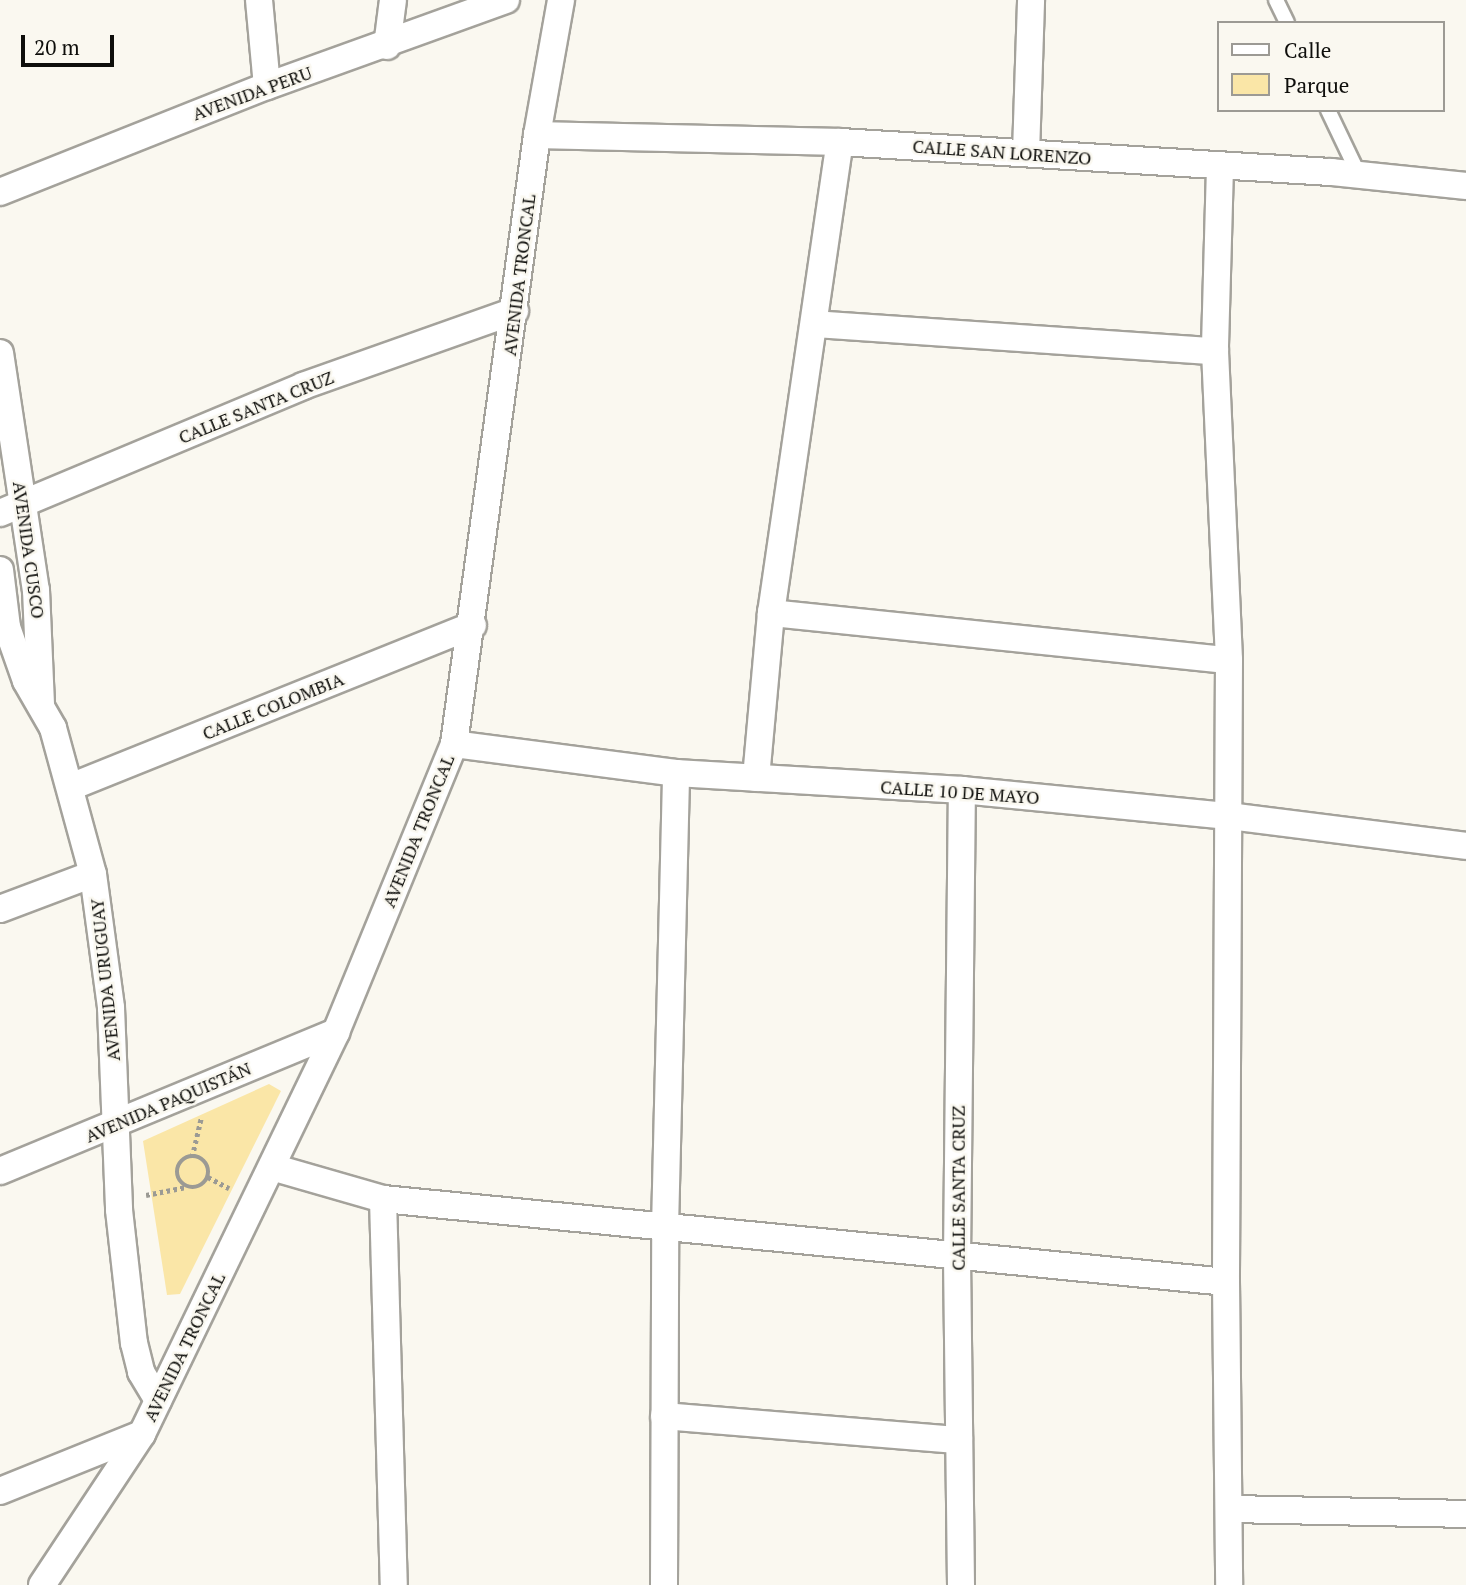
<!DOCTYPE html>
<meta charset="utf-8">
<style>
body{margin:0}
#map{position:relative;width:1466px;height:1585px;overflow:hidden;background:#faf8f0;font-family:"PT Serif",serif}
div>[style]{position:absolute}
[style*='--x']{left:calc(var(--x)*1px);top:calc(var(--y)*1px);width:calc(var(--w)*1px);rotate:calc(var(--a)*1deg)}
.green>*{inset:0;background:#fae6a7}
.path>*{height:4.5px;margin-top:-2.25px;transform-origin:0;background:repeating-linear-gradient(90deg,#9b9a94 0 3.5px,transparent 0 7px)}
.path>.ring{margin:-2.25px;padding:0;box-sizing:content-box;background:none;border:4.5px solid #9b9a94;border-radius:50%}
.roads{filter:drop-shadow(2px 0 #a4a29b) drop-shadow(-2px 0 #a4a29b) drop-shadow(0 2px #a4a29b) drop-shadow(0 -2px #a4a29b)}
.lane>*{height:14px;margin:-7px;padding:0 7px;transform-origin:7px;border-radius:7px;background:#fff}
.street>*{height:26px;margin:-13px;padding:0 13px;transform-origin:13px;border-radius:13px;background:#fff}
span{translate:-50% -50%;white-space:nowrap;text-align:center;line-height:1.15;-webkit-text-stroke:5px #faf8f0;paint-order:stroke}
.street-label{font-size:18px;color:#0e0e0b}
.legend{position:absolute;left:1217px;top:21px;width:228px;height:91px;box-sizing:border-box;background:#faf8f0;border:2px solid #9c9a94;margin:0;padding:9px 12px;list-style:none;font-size:21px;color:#0e0e0b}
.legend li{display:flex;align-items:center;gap:14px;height:35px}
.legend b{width:35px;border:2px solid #9c9a94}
.scale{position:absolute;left:21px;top:35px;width:93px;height:32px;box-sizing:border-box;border:4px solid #0e0e0b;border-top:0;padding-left:9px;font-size:21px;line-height:24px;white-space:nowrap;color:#0e0e0b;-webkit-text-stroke:5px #faf8f0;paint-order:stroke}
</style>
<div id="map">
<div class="green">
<div style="clip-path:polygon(269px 1084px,281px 1091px,180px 1294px,167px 1295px,143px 1141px)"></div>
</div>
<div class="path">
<div class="ring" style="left:177px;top:1156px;width:27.5px;height:27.5px"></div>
<div style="--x:192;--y:1157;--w:40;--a:-77"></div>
<div style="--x:208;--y:1177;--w:24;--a:28"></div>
<div style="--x:146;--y:1195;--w:41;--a:-11.3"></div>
</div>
<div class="roads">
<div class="lane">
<div style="--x:1276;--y:0;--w:25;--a:64"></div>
<div style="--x:1328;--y:110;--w:72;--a:64.5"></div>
</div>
<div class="street">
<div style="--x:259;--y:0;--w:86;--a:84.7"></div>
<div style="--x:387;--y:46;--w:46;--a:-82.6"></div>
<div style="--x:537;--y:135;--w:303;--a:1.3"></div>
<div style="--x:840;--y:142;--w:492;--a:3.5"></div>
<div style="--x:1331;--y:172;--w:136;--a:5.9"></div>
<div style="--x:1026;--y:153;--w:153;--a:-88.1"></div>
<div style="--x:1220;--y:167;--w:184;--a:91.6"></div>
<div style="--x:1215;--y:351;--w:309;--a:87.4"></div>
<div style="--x:1229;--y:660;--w:622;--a:90.28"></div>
<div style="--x:1226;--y:1282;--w:303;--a:89.4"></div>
<div style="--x:0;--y:192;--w:287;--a:-21.7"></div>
<div style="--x:267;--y:86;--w:254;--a:-19.8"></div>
<div style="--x:814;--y:324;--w:402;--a:3.9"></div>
<div style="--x:0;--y:353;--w:240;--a:81.4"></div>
<div style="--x:36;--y:590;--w:115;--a:87.5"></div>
<div style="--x:0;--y:513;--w:329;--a:-22.7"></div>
<div style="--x:303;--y:386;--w:225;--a:-19.5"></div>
<div style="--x:0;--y:570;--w:57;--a:83"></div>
<div style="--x:7;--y:627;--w:57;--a:70.6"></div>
<div style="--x:26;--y:681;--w:54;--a:60.1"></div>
<div style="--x:53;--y:728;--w:151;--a:74.7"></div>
<div style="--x:93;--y:874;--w:135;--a:82.3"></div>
<div style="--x:111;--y:1008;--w:202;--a:87.7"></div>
<div style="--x:119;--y:1210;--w:134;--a:83.6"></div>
<div style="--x:134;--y:1343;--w:30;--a:76"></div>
<div style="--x:141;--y:1372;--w:33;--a:59"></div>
<div style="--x:771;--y:613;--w:460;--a:5.9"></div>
<div style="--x:454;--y:744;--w:224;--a:7.4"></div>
<div style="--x:676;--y:773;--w:287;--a:3.4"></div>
<div style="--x:962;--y:790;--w:268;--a:5.6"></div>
<div style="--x:1229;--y:816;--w:239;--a:7.2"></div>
<div style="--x:756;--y:778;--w:166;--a:-84.8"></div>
<div style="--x:771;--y:613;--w:476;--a:-81.7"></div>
<div style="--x:73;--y:786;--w:431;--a:-21.9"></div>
<div style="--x:0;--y:909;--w:99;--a:-20.6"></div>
<div style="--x:272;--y:1167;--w:116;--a:16.1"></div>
<div style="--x:383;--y:1199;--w:847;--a:5.62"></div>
<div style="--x:0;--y:1171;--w:364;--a:-22.5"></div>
<div style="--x:383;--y:1199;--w:386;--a:88.4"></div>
<div style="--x:664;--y:1416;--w:296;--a:4.7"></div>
<div style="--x:0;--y:1491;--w:153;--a:-21.9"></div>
<div style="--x:1230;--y:1509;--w:236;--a:1.2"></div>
<div style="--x:42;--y:1585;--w:181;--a:-56.5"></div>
<div style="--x:142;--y:1434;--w:446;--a:-64.2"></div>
<div style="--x:336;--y:1032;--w:311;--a:-67.7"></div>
<div style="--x:454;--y:744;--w:615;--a:-82.24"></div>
<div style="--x:537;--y:135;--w:137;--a:-79.9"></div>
<div style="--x:664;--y:1585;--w:357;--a:-89.8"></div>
<div style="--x:665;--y:1228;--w:455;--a:-88.6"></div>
<div style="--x:961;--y:1585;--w:326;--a:-90.7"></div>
<div style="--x:957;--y:1259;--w:469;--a:-89.4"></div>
</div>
</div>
<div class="street-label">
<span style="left:252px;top:93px;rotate:-20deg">AVENIDA PERU</span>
<span style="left:1002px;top:152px;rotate:4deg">CALLE SAN LORENZO</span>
<span style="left:519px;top:275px;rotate:-83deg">AVENIDA TRONCAL</span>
<span style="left:256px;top:407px;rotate:-22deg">CALLE SANTA CRUZ</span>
<span style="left:29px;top:550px;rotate:82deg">AVENIDA CUSCO</span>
<span style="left:273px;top:706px;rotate:-22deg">CALLE COLOMBIA</span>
<span style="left:960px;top:792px;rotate:4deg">CALLE 10 DE MAYO</span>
<span style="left:418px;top:831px;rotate:-68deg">AVENIDA TRONCAL</span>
<span style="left:105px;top:980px;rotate:-96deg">AVENIDA URUGUAY</span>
<span style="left:168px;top:1102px;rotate:-23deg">AVENIDA PAQUISTÁN</span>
<span style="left:958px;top:1188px;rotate:-90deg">CALLE SANTA CRUZ</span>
<span style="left:184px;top:1347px;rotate:-64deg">AVENIDA TRONCAL</span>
</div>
<ul class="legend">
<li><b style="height:9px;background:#fff"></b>Calle</li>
<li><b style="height:19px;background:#fae6a7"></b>Parque</li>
</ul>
<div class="scale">20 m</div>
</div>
